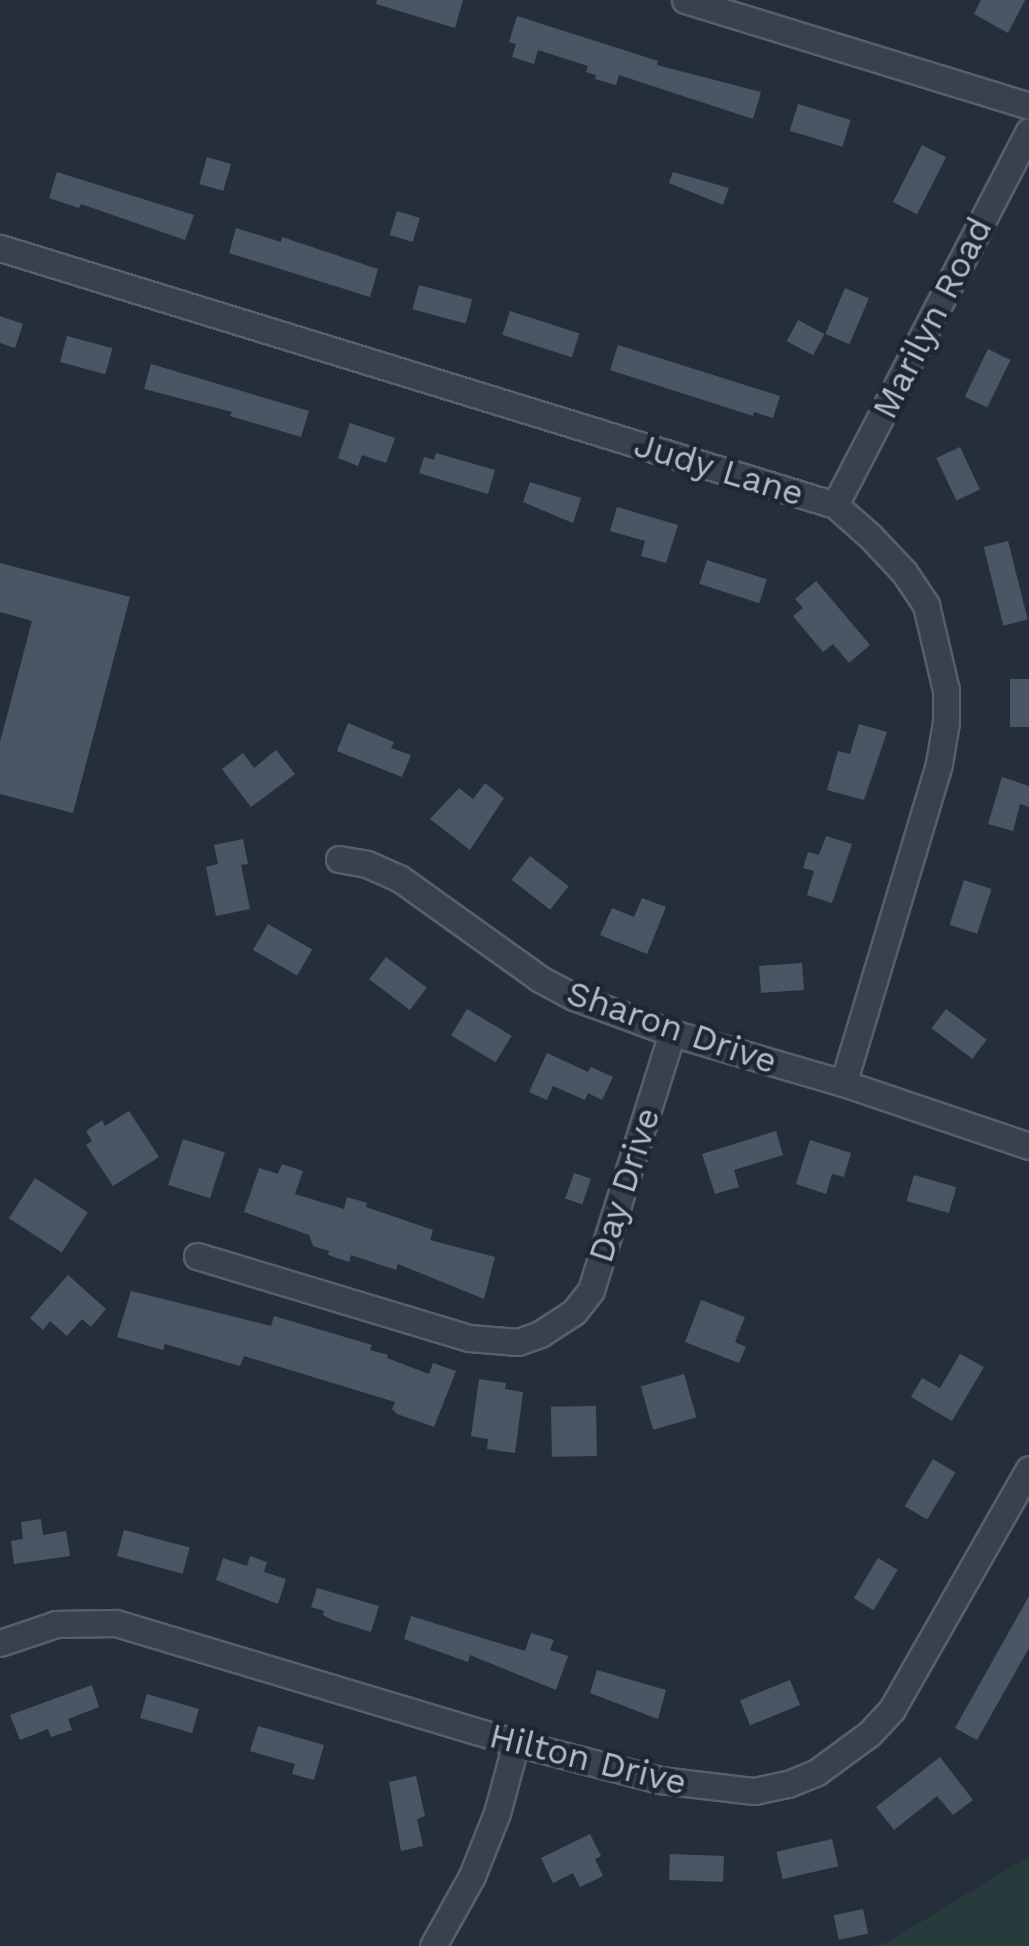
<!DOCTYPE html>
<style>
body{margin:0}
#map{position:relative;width:1029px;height:1946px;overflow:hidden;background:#252f3c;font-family:"Work Sans",sans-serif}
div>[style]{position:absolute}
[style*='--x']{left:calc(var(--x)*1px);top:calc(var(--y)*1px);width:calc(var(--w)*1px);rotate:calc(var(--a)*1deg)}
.green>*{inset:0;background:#273b3d}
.building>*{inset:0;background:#4b5665;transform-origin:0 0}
.roads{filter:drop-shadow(2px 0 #575f6a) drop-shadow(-2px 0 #575f6a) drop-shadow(0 2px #575f6a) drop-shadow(0 -2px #575f6a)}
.minor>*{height:25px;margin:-12.5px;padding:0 12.5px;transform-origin:12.5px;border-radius:12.5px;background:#39414c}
span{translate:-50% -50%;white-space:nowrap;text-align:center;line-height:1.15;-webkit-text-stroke:9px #1e2631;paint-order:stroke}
.street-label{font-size:35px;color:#b4bcc8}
</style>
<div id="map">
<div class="green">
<div style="clip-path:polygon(1029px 1856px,1029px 1946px,875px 1946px,888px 1942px)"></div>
</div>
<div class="building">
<div style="clip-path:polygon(377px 0,463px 0,455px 28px,376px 4px)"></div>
<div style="clip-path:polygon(981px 0,1025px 0,1008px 33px,974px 14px)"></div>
<div style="clip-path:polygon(517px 16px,658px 61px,657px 65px,761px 92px,753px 119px,619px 75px,616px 85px,595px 79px,596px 75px,586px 72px,588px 66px,538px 50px,534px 64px,512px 57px,516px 44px,509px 42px)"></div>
<div style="left:798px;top:104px;width:55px;height:28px;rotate:17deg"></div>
<div style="left:922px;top:145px;width:27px;height:64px;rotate:27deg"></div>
<div style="left:207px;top:157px;width:25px;height:28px;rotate:16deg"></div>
<div style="clip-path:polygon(57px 172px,194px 215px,185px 240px,81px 204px,79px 208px,49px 198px)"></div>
<div style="clip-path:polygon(673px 172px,729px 188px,723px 205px,669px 183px)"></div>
<div style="left:397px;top:211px;width:24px;height:25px;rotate:17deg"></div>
<div style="clip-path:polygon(236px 228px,281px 242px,282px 237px,378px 269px,370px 297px,229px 253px)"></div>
<div style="left:419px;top:285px;width:55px;height:25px;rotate:15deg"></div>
<div style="left:845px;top:288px;width:26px;height:50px;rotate:23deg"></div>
<div style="left:510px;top:311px;width:73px;height:25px;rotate:18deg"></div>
<div style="clip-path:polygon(0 316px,23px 324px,15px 348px,0 343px)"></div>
<div style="left:798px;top:320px;width:30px;height:24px;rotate:28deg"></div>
<div style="left:67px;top:336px;width:47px;height:27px;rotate:15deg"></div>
<div style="clip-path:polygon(618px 345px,780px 396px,773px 418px,754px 412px,753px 416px,610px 370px)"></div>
<div style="left:988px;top:349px;width:25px;height:53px;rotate:26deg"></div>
<div style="clip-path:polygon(151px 364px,309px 411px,301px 437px,230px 416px,232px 412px,144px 389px)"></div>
<div style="clip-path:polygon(350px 423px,395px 438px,386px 463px,362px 455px,358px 466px,338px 458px)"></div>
<div style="left:960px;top:447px;width:47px;height:26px;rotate:65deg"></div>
<div style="clip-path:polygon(436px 453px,495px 470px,488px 494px,419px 473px,424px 457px,434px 460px)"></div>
<div style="clip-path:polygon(530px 482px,581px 498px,573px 523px,523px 502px)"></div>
<div style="clip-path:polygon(617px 507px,678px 525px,666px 563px,641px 556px,645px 541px,610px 531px)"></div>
<div style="left:1008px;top:541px;width:81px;height:25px;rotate:76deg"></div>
<div style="left:707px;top:560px;width:63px;height:25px;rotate:18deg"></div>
<div style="clip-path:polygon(0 563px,130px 597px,73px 813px,0 794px,0 742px,32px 621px,0 612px)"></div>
<div style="clip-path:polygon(816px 581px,870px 645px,849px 663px,833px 644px,823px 652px,793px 616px,803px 608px,795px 599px)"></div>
<div style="left:1029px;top:679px;width:48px;height:19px;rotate:90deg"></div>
<div style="clip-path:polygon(348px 723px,394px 742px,391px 748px,411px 755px,402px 777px,337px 751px)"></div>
<div style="clip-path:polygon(859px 724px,887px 732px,864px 800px,827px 790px,838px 751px,850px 754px)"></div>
<div style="clip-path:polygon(276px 750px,295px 774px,251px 807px,222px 769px,243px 753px,254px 768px)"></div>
<div style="clip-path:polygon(1002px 777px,1029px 786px,1029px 807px,1020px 804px,1013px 831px,988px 824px)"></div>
<div style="clip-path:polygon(485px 783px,504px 798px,470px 850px,430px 819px,459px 788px,473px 799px)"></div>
<div style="clip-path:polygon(826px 836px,852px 844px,832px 903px,807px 895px,814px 871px,803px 868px,808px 852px,819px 855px)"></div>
<div style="clip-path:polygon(243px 839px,248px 864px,241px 865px,250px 909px,216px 916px,206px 867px,218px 864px,214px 845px)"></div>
<div style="left:530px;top:856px;width:49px;height:30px;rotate:38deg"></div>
<div style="left:964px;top:880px;width:29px;height:47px;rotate:18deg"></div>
<div style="clip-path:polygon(642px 898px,666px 907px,647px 954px,600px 935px,612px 908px,634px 917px)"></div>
<div style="left:268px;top:924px;width:51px;height:30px;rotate:30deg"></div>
<div style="left:386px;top:957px;width:51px;height:28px;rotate:37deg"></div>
<div style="left:802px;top:963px;width:27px;height:43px;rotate:86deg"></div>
<div style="left:467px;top:1009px;width:52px;height:31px;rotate:31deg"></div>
<div style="left:946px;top:1009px;width:51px;height:24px;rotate:37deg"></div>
<div style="clip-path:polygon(547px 1053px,588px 1072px,591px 1067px,613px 1077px,602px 1100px,588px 1093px,585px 1100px,553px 1086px,547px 1100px,529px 1092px)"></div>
<div style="clip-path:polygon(129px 1111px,159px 1157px,113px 1186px,86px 1145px,92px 1141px,86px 1131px,102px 1120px,105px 1126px)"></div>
<div style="clip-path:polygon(776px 1131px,783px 1155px,734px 1170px,739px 1187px,715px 1194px,702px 1154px)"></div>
<div style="left:183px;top:1139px;width:44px;height:48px;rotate:18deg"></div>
<div style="clip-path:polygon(810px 1140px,851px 1153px,844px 1177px,832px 1174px,826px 1194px,796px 1184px)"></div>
<div style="clip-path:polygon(282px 1164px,303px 1171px,295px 1194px,344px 1209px,347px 1197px,367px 1203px,366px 1207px,433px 1230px,430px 1240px,495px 1257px,484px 1299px,398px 1264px,396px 1270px,351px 1255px,349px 1262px,328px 1255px,329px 1251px,313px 1246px,309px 1235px,244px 1212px,259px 1168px,278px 1174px)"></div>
<div style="left:574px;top:1173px;width:18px;height:27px;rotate:19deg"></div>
<div style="left:914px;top:1175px;width:44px;height:27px;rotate:16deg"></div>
<div style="left:35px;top:1178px;width:63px;height:48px;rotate:33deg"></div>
<div style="clip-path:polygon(68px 1275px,106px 1309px,91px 1327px,82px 1319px,67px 1336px,50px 1321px,43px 1330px,30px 1318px)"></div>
<div style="clip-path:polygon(131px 1291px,271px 1326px,274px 1316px,372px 1345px,370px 1350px,388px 1355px,387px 1358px,429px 1374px,433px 1363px,456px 1371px,434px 1427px,397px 1414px,392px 1409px,395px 1402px,244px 1356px,240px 1366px,165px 1344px,163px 1350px,117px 1337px)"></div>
<div style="clip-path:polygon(701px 1300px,745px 1317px,735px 1342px,746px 1347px,739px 1363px,685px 1342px)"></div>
<div style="clip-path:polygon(960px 1354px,984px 1367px,952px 1421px,911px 1397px,922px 1378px,940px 1388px)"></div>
<div style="left:684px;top:1374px;width:45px;height:45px;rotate:74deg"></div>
<div style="clip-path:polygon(479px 1379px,506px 1383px,505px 1389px,523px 1392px,515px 1453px,487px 1449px,488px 1439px,471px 1436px)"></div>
<div style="left:596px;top:1406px;width:50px;height:45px;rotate:89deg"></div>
<div style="left:933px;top:1459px;width:26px;height:55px;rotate:31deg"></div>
<div style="clip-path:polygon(41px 1519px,43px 1535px,66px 1531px,70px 1556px,14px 1564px,11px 1541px,23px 1539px,21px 1522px)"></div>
<div style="left:124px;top:1530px;width:68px;height:27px;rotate:15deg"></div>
<div style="clip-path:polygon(250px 1556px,267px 1562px,264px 1572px,286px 1579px,278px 1604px,216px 1580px,223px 1558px,247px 1566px)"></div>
<div style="left:878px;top:1558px;width:23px;height:47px;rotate:31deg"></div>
<div style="clip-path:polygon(317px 1588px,379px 1606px,371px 1632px,332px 1620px,323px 1615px,324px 1611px,311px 1607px)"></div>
<div style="clip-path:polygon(1029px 1596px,1029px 1648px,977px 1740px,955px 1728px)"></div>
<div style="clip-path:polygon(411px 1616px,525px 1651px,531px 1633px,554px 1640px,550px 1650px,568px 1656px,556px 1690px,470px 1655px,468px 1662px,404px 1639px)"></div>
<div style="clip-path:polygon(597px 1670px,666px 1690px,658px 1719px,590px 1693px)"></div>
<div style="left:790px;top:1680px;width:27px;height:54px;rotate:68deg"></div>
<div style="clip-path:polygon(92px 1685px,99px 1707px,68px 1719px,72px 1730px,51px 1737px,48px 1729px,20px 1740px,10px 1715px)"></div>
<div style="left:147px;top:1694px;width:54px;height:25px;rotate:16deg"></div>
<div style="clip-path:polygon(258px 1726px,324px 1745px,314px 1780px,292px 1774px,295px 1764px,250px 1751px)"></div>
<div style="clip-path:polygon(940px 1757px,973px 1800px,953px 1815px,937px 1796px,894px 1830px,876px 1807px)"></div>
<div style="clip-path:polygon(416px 1776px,425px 1816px,417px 1819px,423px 1846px,401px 1851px,389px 1782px)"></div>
<div style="clip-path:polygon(590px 1834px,601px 1856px,595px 1859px,603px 1876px,580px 1887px,573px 1873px,553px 1883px,541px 1858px)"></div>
<div style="left:832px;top:1839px;width:28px;height:57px;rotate:77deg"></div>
<div style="left:670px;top:1854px;width:54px;height:26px;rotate:2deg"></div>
<div style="left:863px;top:1909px;width:25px;height:30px;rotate:78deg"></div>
</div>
<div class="roads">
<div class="minor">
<div style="--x:685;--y:0;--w:360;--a:17.1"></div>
<div style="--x:0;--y:248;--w:874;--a:17.11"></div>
<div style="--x:835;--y:505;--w:47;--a:41.5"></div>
<div style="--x:870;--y:536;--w:50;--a:46.6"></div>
<div style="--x:904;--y:572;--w:40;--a:56"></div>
<div style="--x:926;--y:605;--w:87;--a:76.8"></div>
<div style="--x:946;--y:690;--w:32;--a:90"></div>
<div style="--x:946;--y:722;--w:43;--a:99.5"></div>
<div style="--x:939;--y:764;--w:333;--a:106.7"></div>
<div style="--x:835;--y:505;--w:421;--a:-62.6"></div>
<div style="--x:339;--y:859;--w:28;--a:10"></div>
<div style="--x:367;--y:864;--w:35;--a:24"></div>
<div style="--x:399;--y:878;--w:173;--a:35.6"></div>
<div style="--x:540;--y:979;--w:38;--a:28"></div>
<div style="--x:574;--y:997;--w:104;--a:20.2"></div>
<div style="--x:672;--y:1033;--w:178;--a:16.3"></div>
<div style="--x:843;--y:1083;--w:196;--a:18.7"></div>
<div style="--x:197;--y:1256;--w:284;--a:16.8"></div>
<div style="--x:469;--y:1338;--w:49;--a:4.7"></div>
<div style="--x:518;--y:1342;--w:23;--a:-20"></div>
<div style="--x:540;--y:1334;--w:40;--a:-32.9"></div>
<div style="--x:574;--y:1312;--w:28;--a:-52"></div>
<div style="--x:591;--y:1290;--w:269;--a:-72.5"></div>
<div style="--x:0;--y:1643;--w:59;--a:-18.7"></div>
<div style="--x:56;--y:1624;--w:60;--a:-1"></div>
<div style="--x:116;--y:1623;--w:418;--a:16.7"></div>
<div style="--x:516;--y:1743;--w:149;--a:14.4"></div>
<div style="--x:660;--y:1780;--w:95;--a:6.7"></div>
<div style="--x:754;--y:1791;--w:35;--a:-12"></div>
<div style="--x:788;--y:1784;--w:31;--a:-22"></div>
<div style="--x:817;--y:1772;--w:64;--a:-36.2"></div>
<div style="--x:869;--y:1734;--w:34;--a:-47"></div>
<div style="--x:892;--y:1709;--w:276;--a:-60.3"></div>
<div style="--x:433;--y:1946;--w:80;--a:-60.9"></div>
<div style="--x:472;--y:1876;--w:68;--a:-68.4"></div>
<div style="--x:497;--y:1813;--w:73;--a:-74.8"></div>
</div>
</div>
<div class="street-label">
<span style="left:932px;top:318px;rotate:-63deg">Marilyn Road</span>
<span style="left:719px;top:469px;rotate:17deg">Judy Lane</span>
<span style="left:672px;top:1027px;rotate:19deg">Sharon Drive</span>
<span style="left:624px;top:1185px;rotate:-72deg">Day Drive</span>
<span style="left:588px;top:1759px;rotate:14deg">Hilton Drive</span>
</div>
</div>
